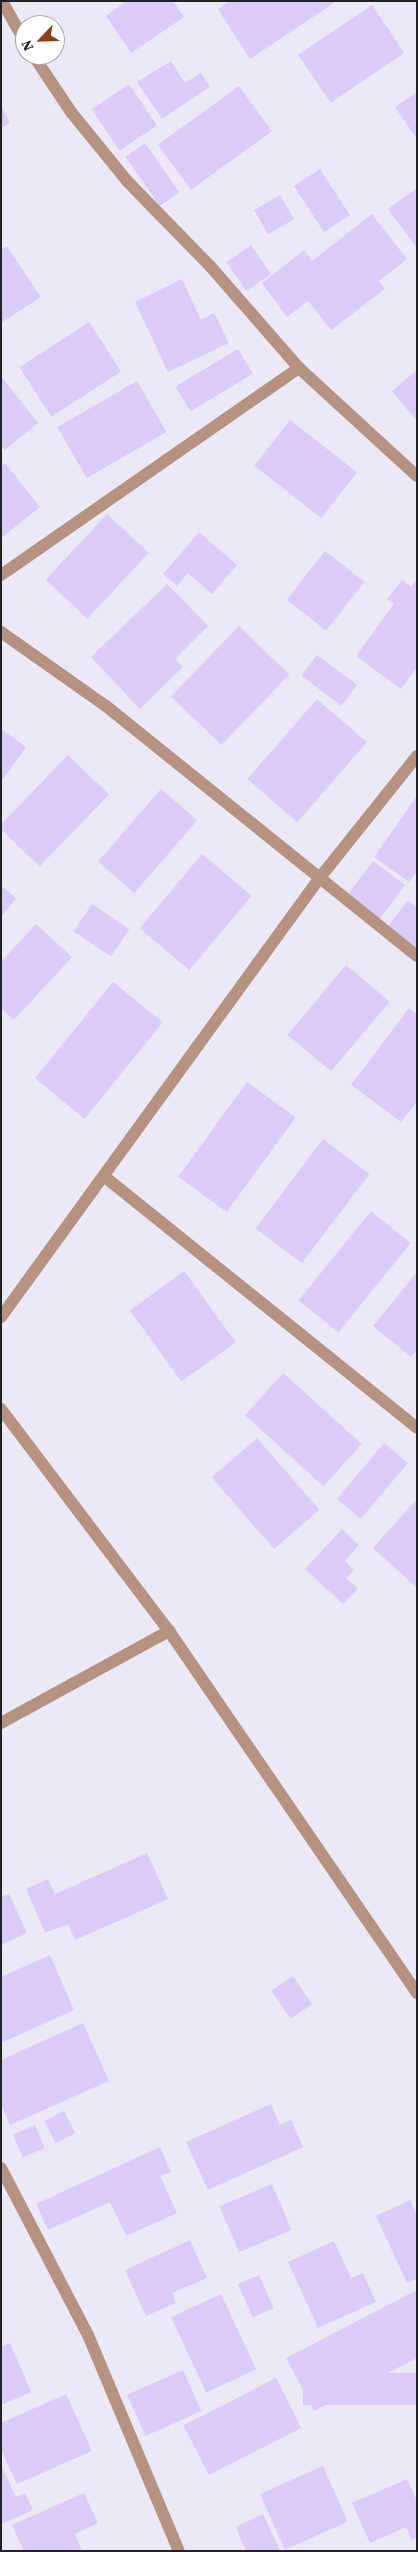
<!DOCTYPE html>
<style>
body{margin:0}
#map{position:relative;width:418px;height:2552px;overflow:hidden;background:#ece8f6;font-family:"Source Serif 4",serif}
div>[style]{position:absolute}
[style*='--x']{left:calc(var(--x)*1px);top:calc(var(--y)*1px);width:calc(var(--w)*1px);rotate:calc(var(--a)*1deg)}
.building>*{inset:0;background:#dbcbf9;transform-origin:0 0}
.minor>*{height:12px;margin:-6px;padding:0 6px;transform-origin:6px;border-radius:6px;background:#b69283}
span{translate:-50% -50%;white-space:nowrap;text-align:center;line-height:1.15;-webkit-text-stroke:4px #fff;paint-order:stroke}
.frame{position:absolute;inset:0;border:2px solid #212025;pointer-events:none}
.north{position:absolute;left:15px;top:15px;width:50px;height:50px;box-sizing:border-box;background:#fff;border:1px solid #a6a6a8;border-radius:50%;rotate:246deg;font-size:14px;font-weight:700;line-height:20px;text-align:center;color:#212025}
.north::after{content:'';display:block;margin:auto;width:18px;height:22px;background:#88411d;clip-path:polygon(50% 0,100% 100%,50% 72%,0 100%)}
</style>
<div id="map">
<div class="building">
<div style="clip-path:polygon(127px 1px,173px 1px,184px 17px,131px 53px,106px 16px)"></div>
<div style="clip-path:polygon(229px 1px,337px 1px,250px 59px,218px 9px)"></div>
<div style="left:372px;top:5px;width:58px;height:89px;rotate:56deg"></div>
<div style="clip-path:polygon(171px 61px,185px 83px,201px 73px,210px 87px,162px 119px,137px 82px)"></div>
<div style="left:129px;top:84px;width:50px;height:45px;rotate:56deg"></div>
<div style="left:239px;top:86px;width:56px;height:100px;rotate:54deg"></div>
<div style="clip-path:polygon(417px 92px,417px 139px,395px 107px)"></div>
<div style="clip-path:polygon(1px 105px,10px 123px,1px 128px)"></div>
<div style="left:145px;top:143px;width:60px;height:24px;rotate:55deg"></div>
<div style="left:320px;top:169px;width:55px;height:31px;rotate:57deg"></div>
<div style="clip-path:polygon(417px 188px,417px 248px,388px 209px)"></div>
<div style="left:280px;top:195px;width:28px;height:30px;rotate:60deg"></div>
<div style="clip-path:polygon(372px 214px,407px 259px,379px 281px,385px 289px,331px 330px,308px 301px,287px 317px,262px 283px,304px 250px,312px 261px)"></div>
<div style="left:251px;top:245px;width:35px;height:30px;rotate:55deg"></div>
<div style="clip-path:polygon(7px 246px,41px 297px,1px 323px,1px 250px)"></div>
<div style="clip-path:polygon(182px 279px,201px 320px,214px 313px,229px 343px,168px 372px,135px 302px)"></div>
<div style="left:89px;top:322px;width:59px;height:83px;rotate:57deg"></div>
<div style="left:238px;top:349px;width:29px;height:73px;rotate:59deg"></div>
<div style="clip-path:polygon(417px 370px,417px 421px,392px 391px)"></div>
<div style="clip-path:polygon(1px 376px,38px 423px,5px 450px,1px 445px)"></div>
<div style="left:137px;top:381px;width:59px;height:92px;rotate:60deg"></div>
<div style="left:290px;top:420px;width:85px;height:58px;rotate:38deg"></div>
<div style="clip-path:polygon(5px 463px,40px 507px,1px 538px,1px 466px)"></div>
<div style="left:107px;top:514px;width:57px;height:90px;rotate:43deg"></div>
<div style="clip-path:polygon(199px 532px,237px 565px,212px 594px,188px 573px,177px 586px,163px 574px)"></div>
<div style="left:325px;top:551px;width:50px;height:62px;rotate:38deg"></div>
<div style="clip-path:polygon(417px 579px,417px 667px,401px 689px,356px 656px,394px 604px,387px 599px,402px 580px,411px 587px)"></div>
<div style="clip-path:polygon(167px 584px,208px 626px,175px 659px,183px 667px,140px 709px,91px 657px)"></div>
<div style="left:239px;top:626px;width:70px;height:98px;rotate:44deg"></div>
<div style="left:317px;top:655px;width:50px;height:26px;rotate:37deg"></div>
<div style="left:317px;top:699px;width:66px;height:106px;rotate:41deg"></div>
<div style="clip-path:polygon(1px 729px,26px 747px,1px 782px)"></div>
<div style="left:68px;top:755px;width:57px;height:100px;rotate:44deg"></div>
<div style="left:161px;top:789px;width:48px;height:96px;rotate:41deg"></div>
<div style="clip-path:polygon(417px 796px,417px 872px,409px 882px,374px 857px)"></div>
<div style="left:202px;top:854px;width:65px;height:97px;rotate:40deg"></div>
<div style="left:373px;top:861px;width:40px;height:43px;rotate:37deg"></div>
<div style="clip-path:polygon(1px 886px,16px 898px,1px 917px)"></div>
<div style="clip-path:polygon(408px 900px,417px 907px,417px 948px,388px 926px)"></div>
<div style="left:92px;top:904px;width:45px;height:33px;rotate:34deg"></div>
<div style="clip-path:polygon(36px 924px,72px 957px,14px 1020px,1px 1008px,1px 962px)"></div>
<div style="left:346px;top:965px;width:57px;height:91px;rotate:40deg"></div>
<div style="left:113px;top:982px;width:64px;height:124px;rotate:39deg"></div>
<div style="clip-path:polygon(409px 1008px,417px 1014px,417px 1102px,401px 1122px,351px 1085px)"></div>
<div style="left:247px;top:1082px;width:60px;height:117px;rotate:36deg"></div>
<div style="left:323px;top:1139px;width:58px;height:112px;rotate:37deg"></div>
<div style="left:371px;top:1211px;width:51px;height:115px;rotate:39deg"></div>
<div style="left:184px;top:1271px;width:88px;height:67px;rotate:54deg"></div>
<div style="clip-path:polygon(417px 1272px,417px 1350px,411px 1357px,373px 1326px)"></div>
<div style="left:283px;top:1373px;width:106px;height:57px;rotate:42deg"></div>
<div style="left:257px;top:1438px;width:95px;height:60px;rotate:49deg"></div>
<div style="left:384px;top:1443px;width:31px;height:73px;rotate:40deg"></div>
<div style="clip-path:polygon(417px 1499px,417px 1586px,416px 1587px,373px 1548px)"></div>
<div style="clip-path:polygon(342px 1529px,359px 1545px,345px 1561px,354px 1570px,346px 1578px,358px 1589px,343px 1604px,305px 1569px)"></div>
<div style="clip-path:polygon(147px 1853px,168px 1899px,75px 1940px,68px 1924px,45px 1933px,26px 1889px,48px 1879px,55px 1894px)"></div>
<div style="clip-path:polygon(9px 1894px,27px 1933px,1px 1945px,1px 1897px)"></div>
<div style="clip-path:polygon(50px 1955px,74px 2010px,1px 2043px,1px 1977px)"></div>
<div style="left:293px;top:1976px;width:34px;height:26px;rotate:56deg"></div>
<div style="clip-path:polygon(83px 2023px,109px 2081px,10px 2125px,1px 2105px,1px 2060px)"></div>
<div style="clip-path:polygon(271px 2104px,280px 2125px,291px 2120px,303px 2147px,208px 2190px,186px 2142px)"></div>
<div style="left:64px;top:2111px;width:25px;height:22px;rotate:63deg"></div>
<div style="left:35px;top:2125px;width:25px;height:24px;rotate:67deg"></div>
<div style="clip-path:polygon(160px 2147px,171px 2172px,160px 2176px,177px 2213px,126px 2236px,110px 2202px,48px 2230px,36px 2204px)"></div>
<div style="left:272px;top:2184px;width:50px;height:57px;rotate:67deg"></div>
<div style="clip-path:polygon(410px 2200px,417px 2215px,417px 2279px,407px 2283px,376px 2216px)"></div>
<div style="clip-path:polygon(190px 2240px,207px 2278px,172px 2293px,176px 2303px,146px 2316px,125px 2270px)"></div>
<div style="clip-path:polygon(334px 2241px,351px 2278px,363px 2273px,376px 2302px,318px 2328px,288px 2262px)"></div>
<div style="left:259px;top:2275px;width:36px;height:23px;rotate:66deg"></div>
<div style="clip-path:polygon(417px 2290px,417px 2358px,314px 2411px,286px 2358px)"></div>
<div style="left:221px;top:2294px;width:83px;height:55px;rotate:65deg"></div>
<div style="clip-path:polygon(10px 2343px,31px 2392px,1px 2405px,1px 2347px)"></div>
<div style="left:183px;top:2370px;width:45px;height:61px;rotate:66deg"></div>
<div style="left:417px;top:2373px;width:32px;height:114px;rotate:90deg"></div>
<div style="left:276px;top:2378px;width:56px;height:104px;rotate:63deg"></div>
<div style="clip-path:polygon(66px 2394px,92px 2451px,17px 2484px,1px 2450px,1px 2423px)"></div>
<div style="clip-path:polygon(1px 2465px,16px 2497px,25px 2493px,33px 2510px,1px 2524px)"></div>
<div style="left:323px;top:2466px;width:61px;height:69px;rotate:66deg"></div>
<div style="clip-path:polygon(407px 2479px,417px 2501px,417px 2538px,412px 2540px,406px 2527px,370px 2543px,352px 2503px)"></div>
<div style="clip-path:polygon(84px 2493px,98px 2523px,75px 2534px,82px 2551px,24px 2551px,12px 2525px)"></div>
<div style="clip-path:polygon(263px 2514px,280px 2551px,246px 2551px,236px 2527px)"></div>
</div>
<div class="minor">
<div style="--x:2;--y:1;--w:47;--a:60.7"></div>
<div style="--x:33;--y:55;--w:69;--a:56.3"></div>
<div style="--x:71;--y:112;--w:89;--a:50.9"></div>
<div style="--x:127;--y:181;--w:119;--a:45.7"></div>
<div style="--x:210;--y:266;--w:135;--a:48.9"></div>
<div style="--x:299;--y:368;--w:160;--a:42.5"></div>
<div style="--x:1;--y:575;--w:363;--a:-34.8"></div>
<div style="--x:1;--y:632;--w:128;--a:35.2"></div>
<div style="--x:106;--y:706;--w:399;--a:38.8"></div>
<div style="--x:105;--y:1177;--w:400;--a:38.8"></div>
<div style="--x:1;--y:1317;--w:540;--a:-54.04"></div>
<div style="--x:318;--y:880;--w:159;--a:-51.4"></div>
<div style="--x:1;--y:1409;--w:278;--a:52.9"></div>
<div style="--x:169;--y:1631;--w:439;--a:55.6"></div>
<div style="--x:1;--y:1723;--w:192;--a:-28.7"></div>
<div style="--x:1;--y:2168;--w:188;--a:62.5"></div>
<div style="--x:88;--y:2335;--w:234;--a:67.2"></div>
</div>
<div class="frame"></div>
<div class="north">N</div>
</div>
